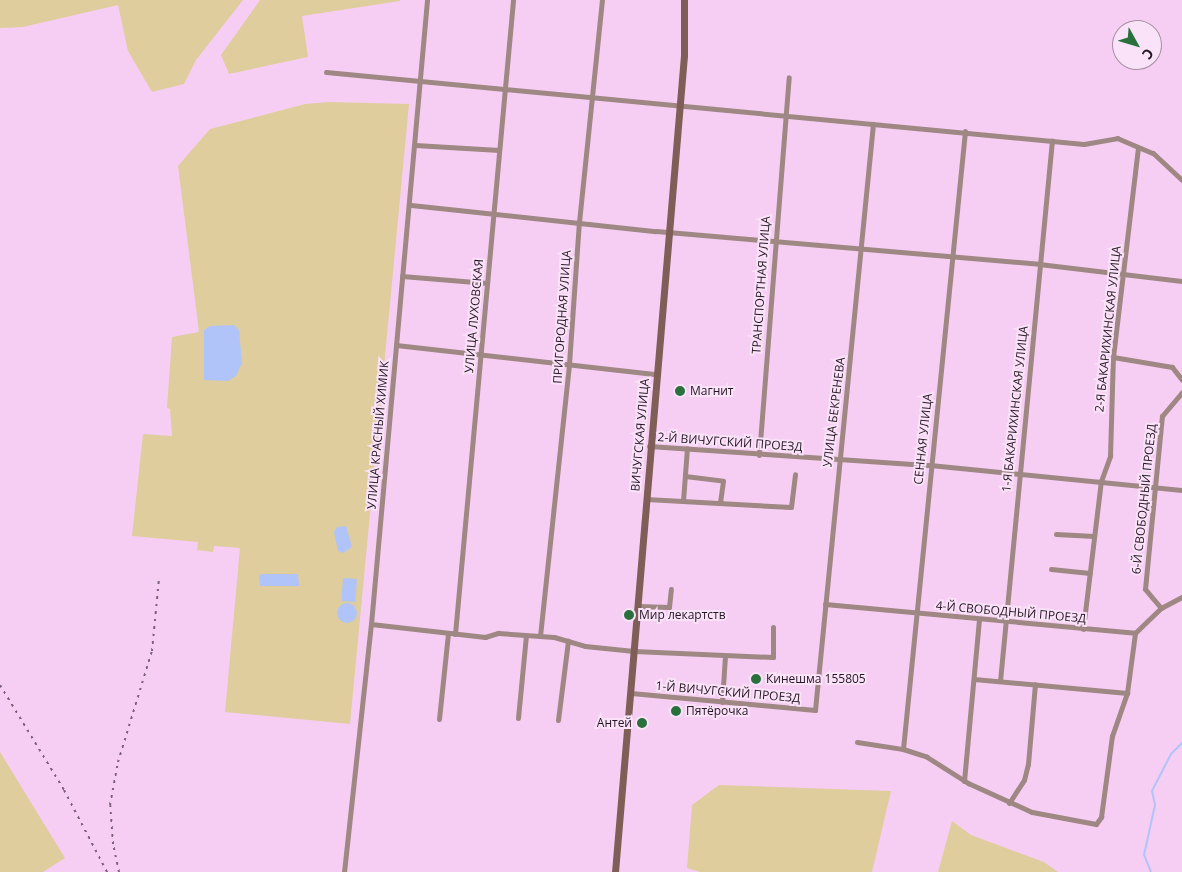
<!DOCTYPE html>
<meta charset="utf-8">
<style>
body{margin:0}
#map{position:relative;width:1182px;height:872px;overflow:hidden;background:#f7cef3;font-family:"Open Sans",sans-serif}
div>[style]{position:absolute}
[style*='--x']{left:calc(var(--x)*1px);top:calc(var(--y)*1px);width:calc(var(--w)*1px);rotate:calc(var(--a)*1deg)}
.green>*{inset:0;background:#dfcd9e}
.water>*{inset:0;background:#b1c4f9;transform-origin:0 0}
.round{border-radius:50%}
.stream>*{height:2px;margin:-1px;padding:0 1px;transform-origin:1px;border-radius:1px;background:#b1c4f9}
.minor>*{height:5px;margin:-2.5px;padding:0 2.5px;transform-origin:2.5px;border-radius:2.5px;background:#9f8783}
.secondary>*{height:7px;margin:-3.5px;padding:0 3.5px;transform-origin:3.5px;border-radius:3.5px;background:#7f5e58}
.rail>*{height:2px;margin-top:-1px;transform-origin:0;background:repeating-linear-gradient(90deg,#7c6279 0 2.5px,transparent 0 7.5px)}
.dots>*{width:14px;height:14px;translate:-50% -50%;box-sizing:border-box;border:2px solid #fae2f8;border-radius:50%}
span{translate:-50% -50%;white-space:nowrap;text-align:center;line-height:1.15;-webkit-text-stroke:4px #fae2f8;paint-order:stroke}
.street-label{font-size:12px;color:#251623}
.poi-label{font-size:12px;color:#251623}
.left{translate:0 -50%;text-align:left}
.right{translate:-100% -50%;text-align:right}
.north{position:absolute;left:1112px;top:20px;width:50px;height:50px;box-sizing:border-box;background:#fae2f8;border:1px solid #a590a3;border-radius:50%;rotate:129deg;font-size:14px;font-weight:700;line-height:20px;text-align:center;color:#251623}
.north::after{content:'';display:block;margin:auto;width:18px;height:22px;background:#29703d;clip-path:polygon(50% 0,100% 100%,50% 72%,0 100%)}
</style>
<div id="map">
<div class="green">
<div style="clip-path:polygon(0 0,243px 0,196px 60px,184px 84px,152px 92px,128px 51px,118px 5px,23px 27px,0 28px)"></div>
<div style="clip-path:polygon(260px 0,400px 0,400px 1px,302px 16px,308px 57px,229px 74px,221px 55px)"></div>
<div style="clip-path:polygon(329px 102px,409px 104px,350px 724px,225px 712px,240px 548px,214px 546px,213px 552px,197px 550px,198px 542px,132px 536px,143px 434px,172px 436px,170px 409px,167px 408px,172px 337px,199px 332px,178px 166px,210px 129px,305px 104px)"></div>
<div style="clip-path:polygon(0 752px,65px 858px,43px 872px,0 872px)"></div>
<div style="clip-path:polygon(719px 785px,891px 791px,872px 872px,700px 872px,687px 868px,692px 805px)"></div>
<div style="clip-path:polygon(952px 821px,971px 835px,1044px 862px,1058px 872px,938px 872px)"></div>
</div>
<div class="water">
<div style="clip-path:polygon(234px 325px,239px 330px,242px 363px,236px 376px,228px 381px,204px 380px,204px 330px,210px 326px)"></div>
<div style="clip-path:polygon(346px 526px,352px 547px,343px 553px,338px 551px,334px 532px,337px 527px)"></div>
<div style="clip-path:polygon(263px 574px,298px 574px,299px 586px,260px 586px,259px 575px)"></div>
<div style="left:343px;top:578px;width:14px;height:23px;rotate:4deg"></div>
<div class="round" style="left:337px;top:603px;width:20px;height:20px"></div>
</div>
<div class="stream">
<div style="--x:1151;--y:872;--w:18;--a:-112"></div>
<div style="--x:1144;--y:855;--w:51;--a:-77.6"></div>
<div style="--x:1155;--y:805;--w:14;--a:-102"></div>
<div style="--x:1152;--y:791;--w:42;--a:-62.8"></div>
<div style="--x:1171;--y:754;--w:16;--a:-45"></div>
</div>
<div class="minor">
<div style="--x:326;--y:72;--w:761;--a:5.43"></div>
<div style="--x:1084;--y:144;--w:34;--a:-10"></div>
<div style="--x:1117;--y:138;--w:39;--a:23"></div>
<div style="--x:1153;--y:153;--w:40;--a:43"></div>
<div style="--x:415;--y:145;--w:84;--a:3.4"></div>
<div style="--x:411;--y:205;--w:246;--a:6.1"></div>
<div style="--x:656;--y:231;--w:384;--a:4.9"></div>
<div style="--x:1039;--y:264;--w:144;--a:6.8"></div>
<div style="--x:402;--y:276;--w:85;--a:4.7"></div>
<div style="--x:396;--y:345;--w:262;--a:6.4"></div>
<div style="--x:1113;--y:357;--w:60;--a:9.6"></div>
<div style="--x:1172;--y:367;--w:16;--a:52"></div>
<div style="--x:649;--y:446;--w:282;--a:3.9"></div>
<div style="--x:930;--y:465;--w:253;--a:5.7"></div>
<div style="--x:759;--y:455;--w:379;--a:-85.5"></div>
<div style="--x:685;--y:476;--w:38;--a:7"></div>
<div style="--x:723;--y:481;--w:22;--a:98"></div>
<div style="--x:646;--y:499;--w:145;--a:3.2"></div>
<div style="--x:791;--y:507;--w:33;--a:-83"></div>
<div style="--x:683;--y:501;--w:53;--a:-85.7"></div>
<div style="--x:1056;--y:534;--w:38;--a:3"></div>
<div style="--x:1051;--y:569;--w:39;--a:6"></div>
<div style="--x:825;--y:604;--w:311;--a:5.3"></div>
<div style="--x:1135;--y:633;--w:36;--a:-44"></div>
<div style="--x:1161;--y:608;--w:24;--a:-28"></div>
<div style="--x:638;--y:606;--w:31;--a:2"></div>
<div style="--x:669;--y:607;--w:18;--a:-84"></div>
<div style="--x:1161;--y:608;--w:25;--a:-130"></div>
<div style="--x:1145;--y:589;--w:174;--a:-84.4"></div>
<div style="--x:1162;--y:416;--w:31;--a:-50"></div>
<div style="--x:371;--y:624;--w:115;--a:6.5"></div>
<div style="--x:485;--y:637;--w:14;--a:-17"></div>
<div style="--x:498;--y:633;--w:56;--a:4.1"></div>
<div style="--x:554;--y:637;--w:32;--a:16"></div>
<div style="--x:585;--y:646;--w:49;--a:5.8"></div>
<div style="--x:634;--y:651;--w:139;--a:2.5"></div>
<div style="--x:773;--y:657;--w:30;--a:-90"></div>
<div style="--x:1083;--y:629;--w:149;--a:-83.1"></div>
<div style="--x:1101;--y:481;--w:27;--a:-70"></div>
<div style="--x:1110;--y:456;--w:99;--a:-88.3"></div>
<div style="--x:1113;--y:357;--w:210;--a:-83.2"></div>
<div style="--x:455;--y:634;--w:637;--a:-84.77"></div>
<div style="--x:540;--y:636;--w:274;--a:-83.9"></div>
<div style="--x:569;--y:364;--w:142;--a:-86"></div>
<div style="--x:579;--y:222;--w:223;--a:-84.1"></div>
<div style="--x:974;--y:679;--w:154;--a:5.2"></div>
<div style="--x:1000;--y:681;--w:543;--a:-84.51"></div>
<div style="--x:631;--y:693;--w:185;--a:5.3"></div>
<div style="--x:815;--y:710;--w:589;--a:-84.35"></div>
<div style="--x:722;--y:702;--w:46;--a:-86.3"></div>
<div style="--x:518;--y:718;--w:83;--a:-84.5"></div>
<div style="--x:439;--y:719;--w:86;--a:-84"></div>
<div style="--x:558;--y:720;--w:80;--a:-82.8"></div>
<div style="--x:857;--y:742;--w:47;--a:8.7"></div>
<div style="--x:903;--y:749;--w:25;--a:18"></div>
<div style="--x:927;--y:757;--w:49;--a:32.4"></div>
<div style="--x:968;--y:783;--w:70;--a:24.4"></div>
<div style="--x:1032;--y:812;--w:65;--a:10.6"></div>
<div style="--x:1096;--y:824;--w:9;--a:-54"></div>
<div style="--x:1101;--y:817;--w:82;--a:-82.3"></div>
<div style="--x:1112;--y:736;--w:46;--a:-70.8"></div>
<div style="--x:1127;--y:693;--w:61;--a:-82.4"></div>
<div style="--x:903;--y:749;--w:621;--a:-84.27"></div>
<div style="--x:964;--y:781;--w:162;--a:-84.7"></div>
<div style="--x:1009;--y:803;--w:27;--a:-57"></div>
<div style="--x:1024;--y:780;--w:16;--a:-76"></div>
<div style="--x:1028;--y:764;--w:80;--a:-85"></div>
<div style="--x:344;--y:872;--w:249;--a:-83.8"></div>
<div style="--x:371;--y:624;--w:627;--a:-84.87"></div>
</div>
<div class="secondary">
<div style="--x:615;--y:872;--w:820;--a:-85.17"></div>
<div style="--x:684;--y:55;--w:55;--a:-90"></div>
</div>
<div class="rail">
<div style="--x:0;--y:685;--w:123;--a:58.6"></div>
<div style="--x:64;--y:790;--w:93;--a:62.3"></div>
<div style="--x:119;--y:872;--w:29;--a:-102"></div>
<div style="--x:113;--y:844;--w:39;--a:-94"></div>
<div style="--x:110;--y:805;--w:44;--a:-79.5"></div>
<div style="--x:118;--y:762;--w:116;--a:-73"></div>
<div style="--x:152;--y:651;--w:73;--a:-84.5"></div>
</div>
<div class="dots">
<div style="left:680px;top:391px;background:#29703d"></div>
<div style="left:629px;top:615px;background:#29703d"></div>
<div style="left:756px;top:679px;background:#29703d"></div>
<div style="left:676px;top:711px;background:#29703d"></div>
<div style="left:642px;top:723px;background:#29703d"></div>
</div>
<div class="street-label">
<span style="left:761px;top:285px;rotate:-86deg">ТРАНСПОРТНАЯ УЛИЦА</span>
<span style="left:474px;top:316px;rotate:-85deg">УЛИЦА ЛУХОВСКАЯ</span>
<span style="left:562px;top:317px;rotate:-86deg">ПРИГОРОДНАЯ УЛИЦА</span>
<span style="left:1108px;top:329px;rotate:-84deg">2-Я БАКАРИХИНСКАЯ УЛИЦА</span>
<span style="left:1015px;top:409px;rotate:-84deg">1-Я БАКАРИХИНСКАЯ УЛИЦА</span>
<span style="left:834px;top:412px;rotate:-83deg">УЛИЦА БЕКРЕНЕВА</span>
<span style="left:378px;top:435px;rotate:-85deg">УЛИЦА КРАСНЫЙ ХИМИК</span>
<span style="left:640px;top:435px;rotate:-85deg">ВИЧУГСКАЯ УЛИЦА</span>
<span style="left:923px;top:439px;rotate:-84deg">СЕННАЯ УЛИЦА</span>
<span style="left:730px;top:442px;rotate:4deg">2-Й ВИЧУГСКИЙ ПРОЕЗД</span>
<span style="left:1144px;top:499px;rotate:-84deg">6-Й СВОБОДНЫЙ ПРОЕЗД</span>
<span style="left:1011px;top:612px;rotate:5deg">4-Й СВОБОДНЫЙ ПРОЕЗД</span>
<span style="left:728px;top:692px;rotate:5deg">1-Й ВИЧУГСКИЙ ПРОЕЗД</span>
</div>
<div class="poi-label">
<span class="left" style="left:690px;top:391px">Магнит</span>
<span class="left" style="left:639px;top:615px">Мир лекартств</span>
<span class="left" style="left:766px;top:679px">Кинешма 155805</span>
<span class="left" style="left:686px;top:711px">Пятёрочка</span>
<span class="right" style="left:632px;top:723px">Антей</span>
</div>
<div class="north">С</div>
</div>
